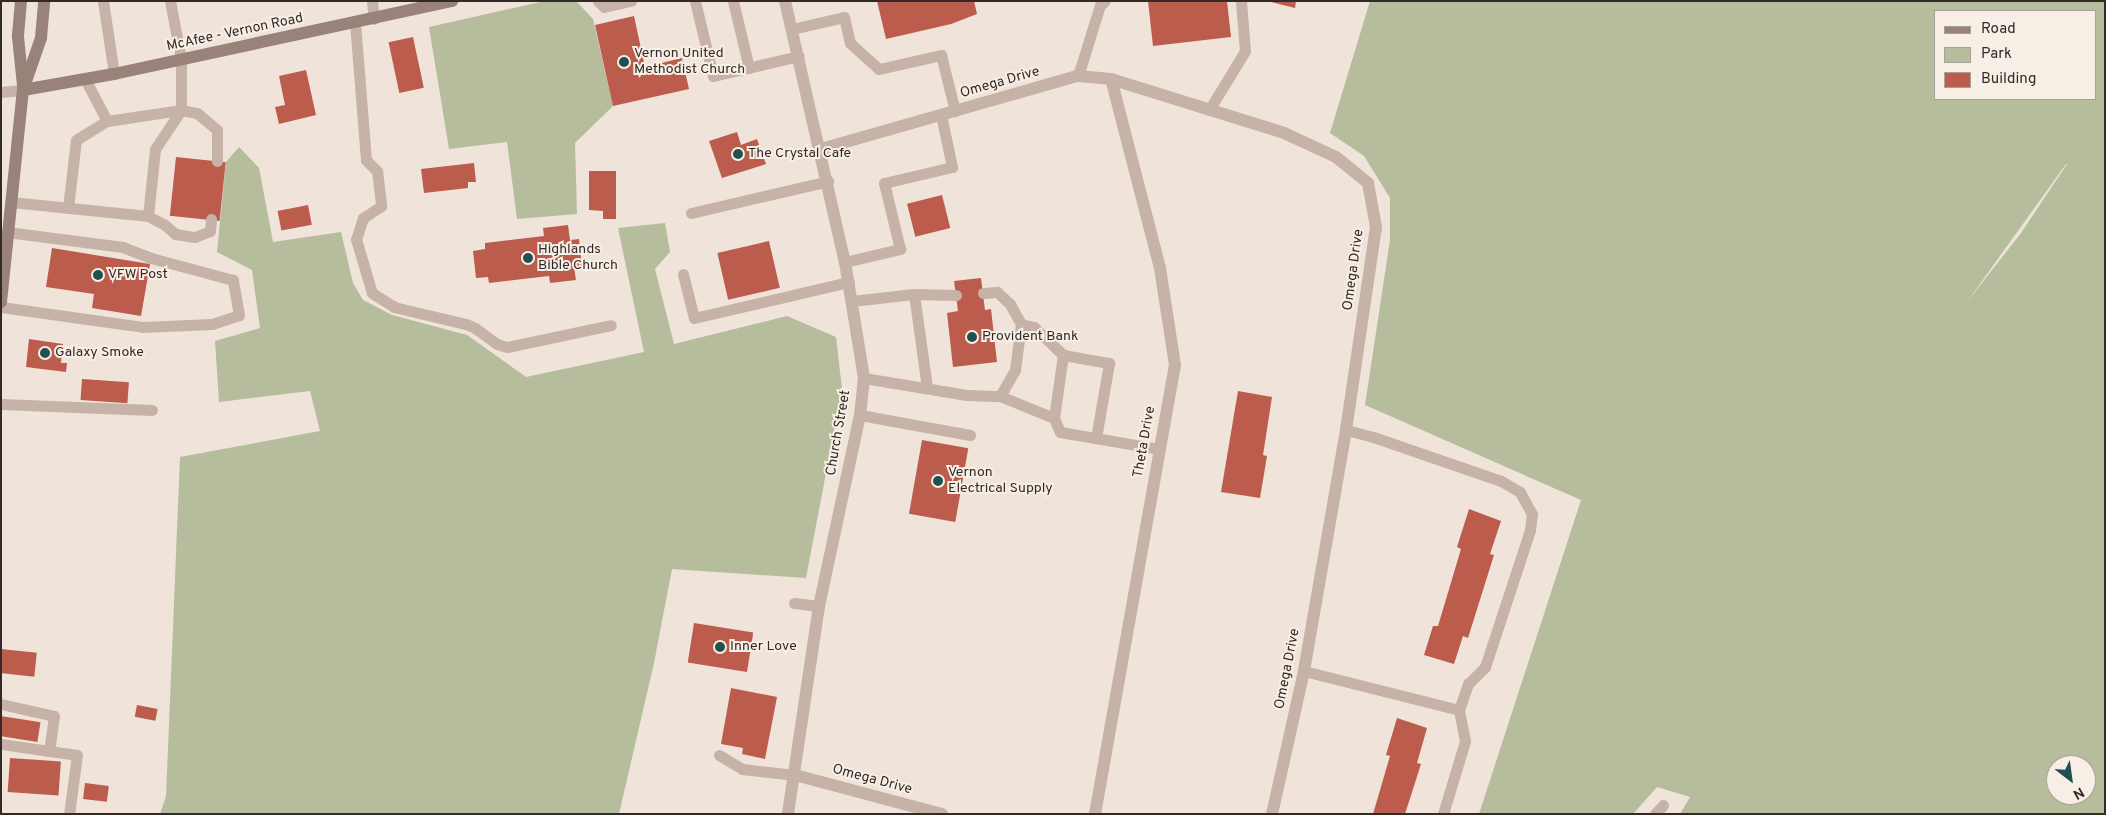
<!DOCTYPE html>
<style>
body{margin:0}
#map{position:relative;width:2106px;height:815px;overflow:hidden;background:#efe3da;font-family:Overpass,sans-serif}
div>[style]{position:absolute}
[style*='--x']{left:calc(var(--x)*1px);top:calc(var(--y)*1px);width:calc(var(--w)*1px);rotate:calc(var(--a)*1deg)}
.green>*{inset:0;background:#b5bd9c}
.building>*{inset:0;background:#bc5c4c;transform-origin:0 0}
.lane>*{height:11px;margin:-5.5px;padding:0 5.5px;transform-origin:5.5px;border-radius:5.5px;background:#c6b2a7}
.street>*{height:12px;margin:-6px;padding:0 6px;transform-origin:6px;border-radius:6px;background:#c6b2a7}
.secondary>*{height:12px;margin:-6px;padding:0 6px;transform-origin:6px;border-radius:6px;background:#998279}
.dots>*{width:14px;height:14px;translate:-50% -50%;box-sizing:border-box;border:2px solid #f7eee6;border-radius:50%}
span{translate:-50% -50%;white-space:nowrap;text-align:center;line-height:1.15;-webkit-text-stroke:4px #f7eee6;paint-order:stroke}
.street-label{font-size:14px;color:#332a27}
.poi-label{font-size:14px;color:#332a27}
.left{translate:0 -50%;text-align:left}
.frame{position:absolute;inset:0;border:2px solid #332a27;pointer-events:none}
.legend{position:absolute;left:1934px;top:10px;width:162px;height:90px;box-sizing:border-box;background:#f7eee6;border:1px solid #a9a09a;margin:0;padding:6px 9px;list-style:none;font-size:15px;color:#332a27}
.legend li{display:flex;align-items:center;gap:10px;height:25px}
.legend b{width:25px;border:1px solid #a9a09a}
.north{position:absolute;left:2046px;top:755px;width:50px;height:50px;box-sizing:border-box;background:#f7eee6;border:1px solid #a9a09a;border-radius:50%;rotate:150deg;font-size:14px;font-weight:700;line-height:20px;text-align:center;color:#332a27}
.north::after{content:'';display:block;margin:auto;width:18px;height:22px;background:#205150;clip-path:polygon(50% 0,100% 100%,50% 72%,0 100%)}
</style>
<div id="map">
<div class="green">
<div style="clip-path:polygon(545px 1px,576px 1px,593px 19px,613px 106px,575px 143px,577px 214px,517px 219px,507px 142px,449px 149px,429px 27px)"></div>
<div style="clip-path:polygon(evenodd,1370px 1px,2105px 1px,2105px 814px,1680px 814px,1690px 797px,1657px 787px,1633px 814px,1479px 814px,1581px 500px,1365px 405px,1390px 240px,1390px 198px,1364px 156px,1330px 133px,1370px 1px,1935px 11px,2095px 11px,2095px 99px,1935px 99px,1935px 11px,1370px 1px,2067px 164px,2021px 233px,1967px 302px,2066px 164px,2067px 164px,1370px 1px,2056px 765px,2086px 765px,2086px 795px,2056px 795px,2056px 765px)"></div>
<div style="clip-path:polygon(239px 147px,259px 168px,273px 242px,341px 232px,353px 283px,363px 300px,392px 315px,467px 335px,526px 377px,644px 352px,618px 228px,665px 223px,670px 252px,655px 269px,674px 344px,787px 316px,836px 337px,842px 389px,806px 578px,672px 569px,654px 663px,619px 814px,160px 814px,166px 796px,180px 457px,320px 431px,310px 391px,219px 402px,215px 341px,260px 328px,252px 270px,217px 252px,226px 162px)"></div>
</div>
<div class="building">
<div style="clip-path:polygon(877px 1px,974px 1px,977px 14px,951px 24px,886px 39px)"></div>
<div style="clip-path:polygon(1148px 1px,1227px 1px,1231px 37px,1153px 46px)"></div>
<div style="clip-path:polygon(1267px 1px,1296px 1px,1295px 8px)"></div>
<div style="clip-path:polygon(634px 16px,645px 67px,682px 58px,689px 89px,613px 106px,595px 25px)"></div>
<div style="left:413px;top:37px;width:52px;height:25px;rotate:78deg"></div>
<div style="clip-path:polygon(306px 70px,316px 115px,279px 124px,275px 107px,285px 105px,279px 76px)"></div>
<div style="clip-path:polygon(737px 132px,741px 145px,757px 139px,766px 164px,722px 178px,709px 141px)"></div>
<div style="left:176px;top:157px;width:50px;height:59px;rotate:6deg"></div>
<div style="clip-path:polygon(474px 163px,476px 182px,468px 182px,468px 188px,424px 193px,421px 169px)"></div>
<div style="clip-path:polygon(589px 171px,616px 171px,616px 219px,603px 219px,603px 211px,589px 210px)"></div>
<div style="left:942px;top:195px;width:34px;height:36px;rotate:76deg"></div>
<div style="left:308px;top:205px;width:20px;height:31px;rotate:79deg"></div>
<div style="clip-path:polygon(568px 225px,570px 240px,579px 239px,582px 266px,574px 267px,576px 280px,550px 283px,549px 276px,489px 283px,488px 277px,476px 278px,473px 251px,485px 249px,485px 243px,544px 236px,543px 228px)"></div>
<div style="left:769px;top:241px;width:48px;height:53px;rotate:77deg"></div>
<div style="clip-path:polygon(52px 248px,150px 264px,141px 316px,92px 308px,94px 294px,46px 287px)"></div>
<div style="clip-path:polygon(981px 278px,985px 310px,991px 309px,997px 362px,953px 367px,947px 313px,958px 311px,954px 281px)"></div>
<div style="clip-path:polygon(29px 339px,63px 344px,61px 363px,67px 363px,66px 372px,26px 367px)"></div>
<div style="left:82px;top:379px;width:47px;height:21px;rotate:4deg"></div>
<div style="clip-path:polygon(1238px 391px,1272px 397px,1263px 455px,1267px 456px,1260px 498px,1221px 492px)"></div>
<div style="left:922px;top:440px;width:47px;height:75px;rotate:10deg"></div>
<div style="clip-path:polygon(1469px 509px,1501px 521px,1490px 554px,1494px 555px,1468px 638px,1463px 636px,1454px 664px,1424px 655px,1433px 626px,1438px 626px,1461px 549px,1457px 547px)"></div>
<div style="left:694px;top:623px;width:60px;height:40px;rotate:9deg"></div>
<div style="left:1px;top:649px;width:36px;height:24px;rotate:6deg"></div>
<div style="clip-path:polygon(731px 688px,777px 697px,765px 759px,742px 754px,743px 748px,721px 744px)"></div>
<div style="left:137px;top:705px;width:21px;height:12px;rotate:11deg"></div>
<div style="left:1px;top:716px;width:40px;height:20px;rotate:9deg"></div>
<div style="clip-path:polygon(1397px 718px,1427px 728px,1417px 763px,1421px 764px,1405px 814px,1373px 814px,1390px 756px,1386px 755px)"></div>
<div style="left:10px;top:758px;width:51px;height:34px;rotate:4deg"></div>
<div style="left:85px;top:783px;width:24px;height:16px;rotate:7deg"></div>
</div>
<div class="lane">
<div style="--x:103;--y:1;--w:74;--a:81.4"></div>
<div style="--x:372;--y:1;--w:18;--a:84"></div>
<div style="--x:598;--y:1;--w:8;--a:45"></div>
<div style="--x:604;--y:7;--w:28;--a:-13"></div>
<div style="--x:695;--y:1;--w:77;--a:76.5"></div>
<div style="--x:713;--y:76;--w:88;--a:-13.1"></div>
<div style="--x:733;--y:1;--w:69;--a:76.6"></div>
<div style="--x:355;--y:23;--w:137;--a:85.4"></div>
<div style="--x:366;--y:160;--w:16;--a:45"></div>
<div style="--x:377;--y:171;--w:35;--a:83"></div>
<div style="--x:381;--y:206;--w:22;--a:146"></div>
<div style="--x:363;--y:218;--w:22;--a:108"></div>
<div style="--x:356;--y:239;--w:56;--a:73.5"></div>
<div style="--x:372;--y:293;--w:26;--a:32"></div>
<div style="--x:394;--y:307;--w:74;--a:13.3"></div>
<div style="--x:466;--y:324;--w:10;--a:24"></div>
<div style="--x:475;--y:328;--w:27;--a:36"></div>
<div style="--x:497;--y:344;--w:10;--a:17"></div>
<div style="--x:507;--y:347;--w:106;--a:-11.9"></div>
<div style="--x:792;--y:29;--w:53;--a:-13"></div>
<div style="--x:844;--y:17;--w:27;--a:77"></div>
<div style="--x:850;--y:43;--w:39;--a:42"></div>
<div style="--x:879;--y:69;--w:64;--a:-12.7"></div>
<div style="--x:941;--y:55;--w:58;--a:76"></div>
<div style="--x:1078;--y:76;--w:74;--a:-72.8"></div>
<div style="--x:1100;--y:5;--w:6;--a:-39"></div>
<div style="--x:85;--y:79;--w:47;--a:62.4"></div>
<div style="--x:1;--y:92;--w:22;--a:-5"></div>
<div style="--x:1209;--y:110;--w:69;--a:-58.6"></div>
<div style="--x:1245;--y:51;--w:50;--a:-94.6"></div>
<div style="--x:11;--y:202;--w:138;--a:5.8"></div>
<div style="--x:148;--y:216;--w:67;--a:-84"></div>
<div style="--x:155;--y:149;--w:47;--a:-56.3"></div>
<div style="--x:181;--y:110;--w:51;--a:-90"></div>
<div style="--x:181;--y:59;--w:59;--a:-100.7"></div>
<div style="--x:68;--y:208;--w:68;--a:-83.3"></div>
<div style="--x:76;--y:140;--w:36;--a:-32"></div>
<div style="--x:107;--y:121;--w:75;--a:-8.5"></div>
<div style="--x:181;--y:110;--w:16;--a:11"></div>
<div style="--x:197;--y:113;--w:26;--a:40"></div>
<div style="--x:217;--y:130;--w:31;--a:90"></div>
<div style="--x:691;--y:213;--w:141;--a:-13.1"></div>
<div style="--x:148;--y:216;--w:19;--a:28"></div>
<div style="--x:165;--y:225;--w:13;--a:42"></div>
<div style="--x:175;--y:234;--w:20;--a:9"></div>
<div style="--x:195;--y:237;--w:16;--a:-22"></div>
<div style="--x:210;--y:231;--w:12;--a:-85"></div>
<div style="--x:845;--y:262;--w:57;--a:-13.3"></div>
<div style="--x:900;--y:249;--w:68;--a:-103.6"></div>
<div style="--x:884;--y:183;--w:70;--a:-13.2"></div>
<div style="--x:952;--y:167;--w:53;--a:-101.9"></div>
<div style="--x:683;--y:274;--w:45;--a:76"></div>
<div style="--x:694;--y:318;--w:159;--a:-13.1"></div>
<div style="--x:914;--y:294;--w:95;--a:82.1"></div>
<div style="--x:852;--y:301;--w:62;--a:-6.4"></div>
<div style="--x:914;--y:294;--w:42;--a:1.4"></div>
<div style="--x:1;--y:307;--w:143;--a:8"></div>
<div style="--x:143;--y:327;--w:69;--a:-2.5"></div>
<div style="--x:212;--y:324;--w:28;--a:-18"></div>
<div style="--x:239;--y:315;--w:36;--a:-100"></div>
<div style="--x:233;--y:280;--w:85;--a:-165"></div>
<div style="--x:151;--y:258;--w:30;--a:-159"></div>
<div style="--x:123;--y:247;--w:117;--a:-172.6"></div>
<div style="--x:1021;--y:324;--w:13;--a:13"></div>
<div style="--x:1034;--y:327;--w:40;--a:44"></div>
<div style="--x:1063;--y:355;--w:47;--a:9.9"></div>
<div style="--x:1109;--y:363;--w:76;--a:99.8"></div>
<div style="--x:864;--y:378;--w:104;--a:9.4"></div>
<div style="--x:967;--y:395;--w:33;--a:2"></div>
<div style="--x:1000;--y:396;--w:30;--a:-60"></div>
<div style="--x:1015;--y:370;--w:46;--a:-82.6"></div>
<div style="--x:1021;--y:324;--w:23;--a:-119"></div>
<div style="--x:1010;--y:304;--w:18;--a:-137"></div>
<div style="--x:997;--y:292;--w:14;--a:176"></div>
<div style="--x:1000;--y:396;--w:58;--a:22.2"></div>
<div style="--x:1054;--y:418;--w:15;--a:67"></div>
<div style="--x:1060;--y:432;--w:100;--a:9.7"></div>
<div style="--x:1;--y:404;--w:151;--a:2.3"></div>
<div style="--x:860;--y:415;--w:112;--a:10.3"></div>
<div style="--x:1054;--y:418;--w:64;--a:-81.9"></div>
<div style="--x:794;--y:603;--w:25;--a:7"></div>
<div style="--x:1304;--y:671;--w:160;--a:14.1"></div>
<div style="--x:1459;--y:710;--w:28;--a:-71"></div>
<div style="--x:1468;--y:684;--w:24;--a:-45"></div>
<div style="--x:1485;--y:667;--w:144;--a:-71.8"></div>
<div style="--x:1530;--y:530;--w:16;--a:-83"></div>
<div style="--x:1532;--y:514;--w:25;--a:-119"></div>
<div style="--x:1520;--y:492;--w:22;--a:-150"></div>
<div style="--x:1501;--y:481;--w:135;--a:-161"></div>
<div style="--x:1373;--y:437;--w:28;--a:-165"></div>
<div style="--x:1;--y:704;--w:54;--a:12.8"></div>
<div style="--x:54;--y:716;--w:35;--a:98"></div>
<div style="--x:49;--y:751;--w:49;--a:-171.7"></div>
<div style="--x:49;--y:751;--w:28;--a:8"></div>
<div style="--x:77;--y:755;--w:60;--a:97.7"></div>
<div style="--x:719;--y:755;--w:27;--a:31"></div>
<div style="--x:742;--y:769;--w:53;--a:6.5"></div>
<div style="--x:1443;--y:814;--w:76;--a:-73.2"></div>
<div style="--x:1465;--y:741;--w:32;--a:-101"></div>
<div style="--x:1655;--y:814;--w:12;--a:-48"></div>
</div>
<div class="street">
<div style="--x:785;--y:1;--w:268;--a:77.1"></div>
<div style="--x:845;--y:262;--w:118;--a:80.7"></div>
<div style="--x:864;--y:378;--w:37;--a:96"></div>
<div style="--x:860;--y:415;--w:195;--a:102.1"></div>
<div style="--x:819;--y:606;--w:210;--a:98.5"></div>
<div style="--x:821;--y:149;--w:267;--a:-15.9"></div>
<div style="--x:1078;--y:76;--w:33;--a:5"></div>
<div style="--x:1111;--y:79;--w:181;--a:17.3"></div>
<div style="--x:1284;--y:133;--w:57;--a:24.8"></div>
<div style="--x:1336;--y:157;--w:41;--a:39.1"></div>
<div style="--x:1368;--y:183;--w:45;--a:79.7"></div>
<div style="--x:1376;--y:227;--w:205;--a:98.4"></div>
<div style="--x:1346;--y:430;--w:245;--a:99.9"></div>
<div style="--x:1304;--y:671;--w:147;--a:102.6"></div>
<div style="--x:795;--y:775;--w:152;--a:14.9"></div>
<div style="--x:1095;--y:814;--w:456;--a:-79.9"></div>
<div style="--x:1175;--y:365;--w:98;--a:-98.8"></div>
<div style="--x:1160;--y:268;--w:195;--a:-104.5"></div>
</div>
<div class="secondary">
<div style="--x:21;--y:1;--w:36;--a:95"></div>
<div style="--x:18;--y:37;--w:48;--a:84.1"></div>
<div style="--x:23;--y:90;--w:92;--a:-10"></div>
<div style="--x:114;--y:74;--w:346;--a:-12.2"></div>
<div style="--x:1;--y:302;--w:213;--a:-84.1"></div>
<div style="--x:23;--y:90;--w:55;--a:-70.9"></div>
<div style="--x:41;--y:38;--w:37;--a:-85"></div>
</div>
<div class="dots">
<div style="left:624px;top:62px;background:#205150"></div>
<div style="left:738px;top:154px;background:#205150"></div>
<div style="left:528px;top:258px;background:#205150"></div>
<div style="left:98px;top:275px;background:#205150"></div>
<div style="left:972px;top:337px;background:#205150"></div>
<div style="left:45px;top:353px;background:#205150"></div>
<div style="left:938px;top:481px;background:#205150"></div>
<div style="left:720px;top:647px;background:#205150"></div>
</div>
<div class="street-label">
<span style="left:235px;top:33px;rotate:-12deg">McAfee - Vernon Road</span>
<span style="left:1000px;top:83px;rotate:-16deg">Omega Drive</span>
<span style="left:1354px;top:270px;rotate:-82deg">Omega Drive</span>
<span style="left:839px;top:433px;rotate:-80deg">Church Street</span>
<span style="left:1145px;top:442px;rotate:-80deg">Theta Drive</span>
<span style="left:1288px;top:669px;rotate:-79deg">Omega Drive</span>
<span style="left:872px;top:780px;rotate:15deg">Omega Drive</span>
</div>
<div class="poi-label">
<span class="left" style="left:634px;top:62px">Vernon United<br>Methodist Church</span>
<span class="left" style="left:748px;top:154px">The Crystal Cafe</span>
<span class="left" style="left:538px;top:258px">Highlands<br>Bible Church</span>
<span class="left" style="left:108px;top:275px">VFW Post</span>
<span class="left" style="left:982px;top:337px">Provident Bank</span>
<span class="left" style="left:55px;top:353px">Galaxy Smoke</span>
<span class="left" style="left:948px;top:481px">Vernon<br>Electrical Supply</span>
<span class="left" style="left:730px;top:647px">Inner Love</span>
</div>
<div class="frame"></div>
<ul class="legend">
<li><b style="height:6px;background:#998279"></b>Road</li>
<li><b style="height:14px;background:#b5bd9c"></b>Park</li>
<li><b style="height:14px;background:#bc5c4c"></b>Building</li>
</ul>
<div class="north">N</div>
</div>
